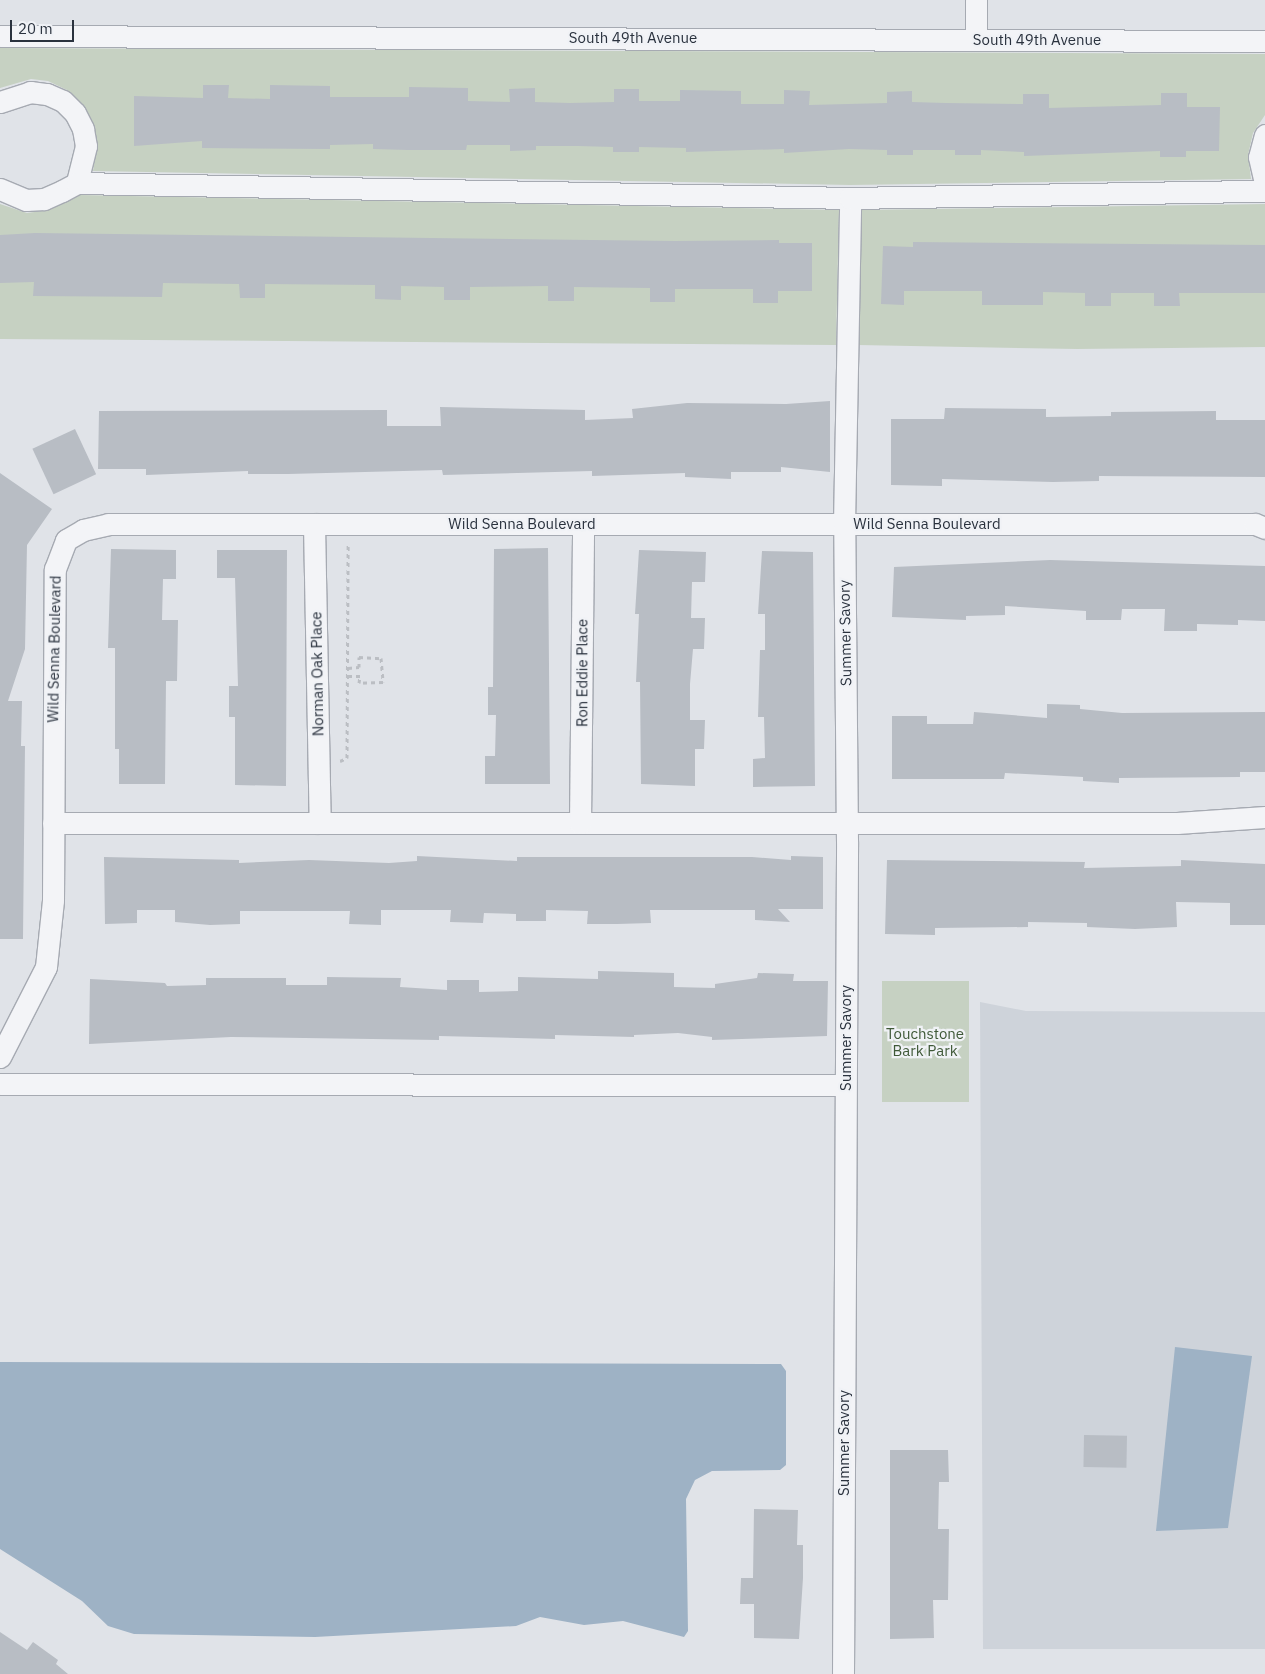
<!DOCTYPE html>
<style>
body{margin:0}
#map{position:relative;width:1265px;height:1674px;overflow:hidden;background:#e0e3e8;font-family:"IBM Plex Sans",sans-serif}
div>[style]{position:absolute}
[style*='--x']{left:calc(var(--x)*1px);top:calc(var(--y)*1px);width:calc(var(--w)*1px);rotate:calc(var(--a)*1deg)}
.built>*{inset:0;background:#ced3da}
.green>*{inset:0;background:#c6d1c2;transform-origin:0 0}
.water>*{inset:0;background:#9eb2c5}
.building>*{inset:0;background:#b8bdc4;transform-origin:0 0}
.path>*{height:3px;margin-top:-1.5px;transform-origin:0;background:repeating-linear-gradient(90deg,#bbbec3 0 4px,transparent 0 8px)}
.roads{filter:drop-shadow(1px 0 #a6aab2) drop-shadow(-1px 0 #a6aab2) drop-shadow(0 1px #a6aab2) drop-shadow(0 -1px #a6aab2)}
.minor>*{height:21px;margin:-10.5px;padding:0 10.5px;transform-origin:10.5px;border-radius:10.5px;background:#f3f4f7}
span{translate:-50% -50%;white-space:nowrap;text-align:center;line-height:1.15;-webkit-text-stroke:4.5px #f0f2f6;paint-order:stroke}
.street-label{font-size:15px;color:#2a323e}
.park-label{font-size:15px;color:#3f5938}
.scale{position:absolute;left:10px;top:20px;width:64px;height:22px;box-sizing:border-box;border:2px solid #2a323e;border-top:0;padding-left:6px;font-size:15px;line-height:18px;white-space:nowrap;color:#2a323e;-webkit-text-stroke:4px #f0f2f6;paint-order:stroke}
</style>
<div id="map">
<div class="built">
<div style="clip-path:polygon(980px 1002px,1026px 1011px,1265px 1012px,1265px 1649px,983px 1649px)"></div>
</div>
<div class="green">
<div style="clip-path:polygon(0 48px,1265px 54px,1265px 115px,1253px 133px,1248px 155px,1251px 179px,850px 185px,93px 171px,97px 144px,93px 123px,85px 107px,67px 90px,48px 81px,31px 79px,0 88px)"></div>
<div style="clip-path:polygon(80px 195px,839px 210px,836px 345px,0 339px,0 204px,27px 213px,49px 210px)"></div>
<div style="clip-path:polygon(1265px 204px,1265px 347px,1077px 349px,858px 345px,860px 210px)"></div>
<div style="left:882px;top:981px;width:87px;height:121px"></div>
</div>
<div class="water">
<div style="clip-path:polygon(1175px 1347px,1252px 1356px,1228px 1528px,1156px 1531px)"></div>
<div style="clip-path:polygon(0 1362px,781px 1364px,786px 1371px,786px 1465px,780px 1470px,712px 1471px,695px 1480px,686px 1499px,688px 1631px,684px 1637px,623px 1621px,584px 1625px,540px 1617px,516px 1626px,315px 1637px,134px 1634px,108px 1626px,82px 1601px,0 1549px)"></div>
</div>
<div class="building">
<div style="clip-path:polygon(203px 85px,229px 85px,228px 98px,270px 99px,270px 85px,330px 86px,330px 97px,409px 97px,409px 87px,468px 88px,468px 101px,510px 102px,509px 89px,535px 88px,535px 102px,570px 103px,614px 102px,614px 89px,639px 89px,639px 101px,680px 101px,680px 90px,741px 91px,741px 104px,784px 104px,784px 90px,810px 91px,809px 105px,887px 103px,887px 92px,912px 91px,912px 102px,946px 103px,1023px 104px,1023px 94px,1049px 94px,1049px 108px,1161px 105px,1161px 93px,1187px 93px,1187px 107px,1220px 107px,1219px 151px,1186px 151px,1186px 157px,1160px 157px,1160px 151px,1024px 156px,1024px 152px,981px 150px,981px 155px,955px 155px,955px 150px,913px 150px,913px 155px,887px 155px,887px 150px,849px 149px,784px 153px,784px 149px,686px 152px,686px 148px,639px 147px,639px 152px,613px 152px,613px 147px,578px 146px,536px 146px,536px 150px,510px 151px,510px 145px,467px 145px,466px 150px,408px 150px,373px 149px,373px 144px,330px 145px,330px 149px,202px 148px,202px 141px,134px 146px,134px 96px,203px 98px)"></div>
<div style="clip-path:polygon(35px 233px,675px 241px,779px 240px,779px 243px,812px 243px,812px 291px,778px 291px,778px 303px,753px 303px,753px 289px,675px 289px,675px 302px,650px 302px,650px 288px,574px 287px,574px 301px,548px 301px,548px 286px,470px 287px,470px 300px,444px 300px,444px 287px,401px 286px,401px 300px,375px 299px,375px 285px,265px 284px,265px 298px,240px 298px,239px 284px,163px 283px,162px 297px,33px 296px,34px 282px,0 283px,0 235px)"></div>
<div style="clip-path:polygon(913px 242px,1265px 245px,1265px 293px,1179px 293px,1180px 306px,1154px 306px,1154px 293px,1111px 293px,1111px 306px,1085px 306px,1085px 293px,1043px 292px,1043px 305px,982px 305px,982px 291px,904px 291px,904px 305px,881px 304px,883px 246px,913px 247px)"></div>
<div style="clip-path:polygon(830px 401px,830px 472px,781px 467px,781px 472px,731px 472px,731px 479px,685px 477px,685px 473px,592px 476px,592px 471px,443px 475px,442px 470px,288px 474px,248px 474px,248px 471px,146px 475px,146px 469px,98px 469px,99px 411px,387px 410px,387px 426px,441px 426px,440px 407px,585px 410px,585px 420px,633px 418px,632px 409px,687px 403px,786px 404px)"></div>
<div style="clip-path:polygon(945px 408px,1046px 409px,1046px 417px,1111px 416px,1111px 412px,1216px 411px,1216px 420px,1265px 420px,1265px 477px,1099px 476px,1099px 481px,1053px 482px,942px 479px,942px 486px,891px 485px,891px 419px,944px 419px)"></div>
<div style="left:75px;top:429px;width:50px;height:47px;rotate:65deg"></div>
<div style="clip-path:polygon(0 473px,52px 509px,27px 545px,25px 649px,8px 701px,22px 701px,21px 746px,25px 746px,23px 939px,0 939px)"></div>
<div style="clip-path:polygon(548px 548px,550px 784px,485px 784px,485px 756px,495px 756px,496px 715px,488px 715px,488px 687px,493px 687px,494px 549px)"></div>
<div style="clip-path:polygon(111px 549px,176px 550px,176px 579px,163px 579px,162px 620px,178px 620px,177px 681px,166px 681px,165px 784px,119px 784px,119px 749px,115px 749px,115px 648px,108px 648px)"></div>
<div style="clip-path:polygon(217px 550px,287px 550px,286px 786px,235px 785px,235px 717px,229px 717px,229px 686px,238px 686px,235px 578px,217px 578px)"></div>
<div style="clip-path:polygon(639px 550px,706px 552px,705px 582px,692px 582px,691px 618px,705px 618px,704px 649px,693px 649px,690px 684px,690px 720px,705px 720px,704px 749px,695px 749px,695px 786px,641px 784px,640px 682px,636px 682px,639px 614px,635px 614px)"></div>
<div style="clip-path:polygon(762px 551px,813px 552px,815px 786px,753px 787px,753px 759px,765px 758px,764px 717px,758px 717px,760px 650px,765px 650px,765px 614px,758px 614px)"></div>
<div style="clip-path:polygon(1050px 560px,1265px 566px,1265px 621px,1238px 620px,1238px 625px,1197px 624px,1197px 631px,1164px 631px,1165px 609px,1122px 609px,1121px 620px,1086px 620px,1086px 611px,1005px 606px,1005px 615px,966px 616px,966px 620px,892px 617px,894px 567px)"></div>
<div style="clip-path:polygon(1047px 704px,1080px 705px,1080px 709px,1122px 713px,1265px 712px,1265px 772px,1240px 772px,1240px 777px,1119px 778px,1119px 783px,1083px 781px,1083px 777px,1005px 773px,1004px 779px,892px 779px,892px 716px,927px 716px,927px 724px,973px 724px,974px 712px,1047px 718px)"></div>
<div style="clip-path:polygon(417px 856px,517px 861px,517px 857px,752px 857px,791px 860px,791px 856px,823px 857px,823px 909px,778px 909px,790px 922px,755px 920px,755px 910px,650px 910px,651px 923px,617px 924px,587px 924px,588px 911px,546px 910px,546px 921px,516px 921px,516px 914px,484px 913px,483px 923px,450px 922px,451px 910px,381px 910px,381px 925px,349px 924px,350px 911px,240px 911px,240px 924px,210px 925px,175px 922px,175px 910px,137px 910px,137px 923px,105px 924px,104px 857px,239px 860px,239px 863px,309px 860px,389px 863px,417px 861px)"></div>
<div style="clip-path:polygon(887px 860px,1085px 862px,1084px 868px,1181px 866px,1181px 860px,1265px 864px,1265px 925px,1230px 925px,1230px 903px,1176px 902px,1177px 927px,1135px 929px,1087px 927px,1087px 923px,1028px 922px,1028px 927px,935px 928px,935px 935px,885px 934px)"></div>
<div style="clip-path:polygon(598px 971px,674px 973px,674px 987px,715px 988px,715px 984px,757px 978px,758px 973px,794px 974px,793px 981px,828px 981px,827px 1036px,712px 1040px,712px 1037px,678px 1033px,634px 1035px,634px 1037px,555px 1035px,555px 1039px,439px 1036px,439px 1040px,231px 1037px,89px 1044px,90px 979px,165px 983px,167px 986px,206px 985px,206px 978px,286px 978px,286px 985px,327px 985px,327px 977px,401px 978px,400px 987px,447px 990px,447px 980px,479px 980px,479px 992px,518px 991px,518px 977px,598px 979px)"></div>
<div style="left:1084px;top:1435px;width:43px;height:32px;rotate:1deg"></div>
<div style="clip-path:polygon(890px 1450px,948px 1450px,949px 1482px,939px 1482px,938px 1529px,949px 1529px,948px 1600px,933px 1600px,934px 1638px,890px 1639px)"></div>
<div style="clip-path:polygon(754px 1509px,798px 1510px,797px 1545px,803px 1545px,803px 1578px,799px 1639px,754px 1638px,754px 1604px,740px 1604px,741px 1578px,753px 1578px)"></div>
<div style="clip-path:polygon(0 1632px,27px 1650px,33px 1642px,58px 1660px,56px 1664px,68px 1674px,0 1674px)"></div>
</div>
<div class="path">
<div style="--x:348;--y:668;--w:11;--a:-5"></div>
<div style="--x:359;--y:667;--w:10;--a:-90"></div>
<div style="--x:359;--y:657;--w:22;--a:3"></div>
<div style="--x:381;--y:658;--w:24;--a:85"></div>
<div style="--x:383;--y:682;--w:24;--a:178"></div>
<div style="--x:359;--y:683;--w:7;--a:-82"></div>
<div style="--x:360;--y:676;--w:12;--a:180"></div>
<div style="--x:340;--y:761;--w:8;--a:-23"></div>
<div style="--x:347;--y:758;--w:213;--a:-89.7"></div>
</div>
<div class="roads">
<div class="minor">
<div style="--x:976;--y:0;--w:39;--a:90"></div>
<div style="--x:0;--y:36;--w:1265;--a:0.23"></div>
<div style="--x:0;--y:102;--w:32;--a:-18"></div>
<div style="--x:30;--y:92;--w:17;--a:7"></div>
<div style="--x:47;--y:94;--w:17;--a:24"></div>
<div style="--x:63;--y:101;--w:17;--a:45"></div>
<div style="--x:75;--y:113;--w:18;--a:63"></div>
<div style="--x:83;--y:129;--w:17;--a:80"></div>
<div style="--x:86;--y:146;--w:38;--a:104"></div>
<div style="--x:77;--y:183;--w:17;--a:152"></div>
<div style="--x:62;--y:191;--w:20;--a:156"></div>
<div style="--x:44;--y:199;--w:18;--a:177"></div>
<div style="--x:26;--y:200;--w:28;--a:-157"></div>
<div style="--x:1265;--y:135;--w:23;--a:105"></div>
<div style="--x:1259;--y:157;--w:26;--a:77"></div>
<div style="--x:77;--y:183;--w:773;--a:1.11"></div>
<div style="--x:314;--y:524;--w:299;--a:88.9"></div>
<div style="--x:53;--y:823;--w:1124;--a:0"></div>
<div style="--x:1177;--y:823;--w:88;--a:-3.9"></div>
<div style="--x:580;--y:823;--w:299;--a:-89.4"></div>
<div style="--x:0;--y:1057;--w:101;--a:-62.9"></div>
<div style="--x:46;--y:967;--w:67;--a:-84"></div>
<div style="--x:53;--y:900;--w:331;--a:-89.7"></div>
<div style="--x:55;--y:569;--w:31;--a:-69"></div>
<div style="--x:66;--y:540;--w:20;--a:-30"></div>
<div style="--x:83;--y:530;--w:26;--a:-13"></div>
<div style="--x:108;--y:524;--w:1147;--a:0"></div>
<div style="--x:1255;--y:524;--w:11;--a:22"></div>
<div style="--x:0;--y:1084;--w:845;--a:0.07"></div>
<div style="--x:843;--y:1674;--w:833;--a:-89.72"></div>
<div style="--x:847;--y:841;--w:317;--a:-90.5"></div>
<div style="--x:844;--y:524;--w:326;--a:-88.9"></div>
<div style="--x:850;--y:198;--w:415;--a:-1"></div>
</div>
</div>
<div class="street-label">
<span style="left:633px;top:38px">South 49th Avenue</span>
<span style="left:1037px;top:40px">South 49th Avenue</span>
<span style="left:522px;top:524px">Wild Senna Boulevard</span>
<span style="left:927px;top:524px">Wild Senna Boulevard</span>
<span style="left:845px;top:633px;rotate:-91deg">Summer Savory</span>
<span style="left:54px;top:649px;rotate:-89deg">Wild Senna Boulevard</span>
<span style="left:582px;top:673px;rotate:-90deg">Ron Eddie Place</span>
<span style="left:317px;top:674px;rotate:-91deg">Norman Oak Place</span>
<span style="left:846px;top:1038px;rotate:-90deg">Summer Savory</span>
<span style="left:844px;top:1443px;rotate:-90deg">Summer Savory</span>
</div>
<div class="park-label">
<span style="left:925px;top:1042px">Touchstone<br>Bark Park</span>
</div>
<div class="scale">20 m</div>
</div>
